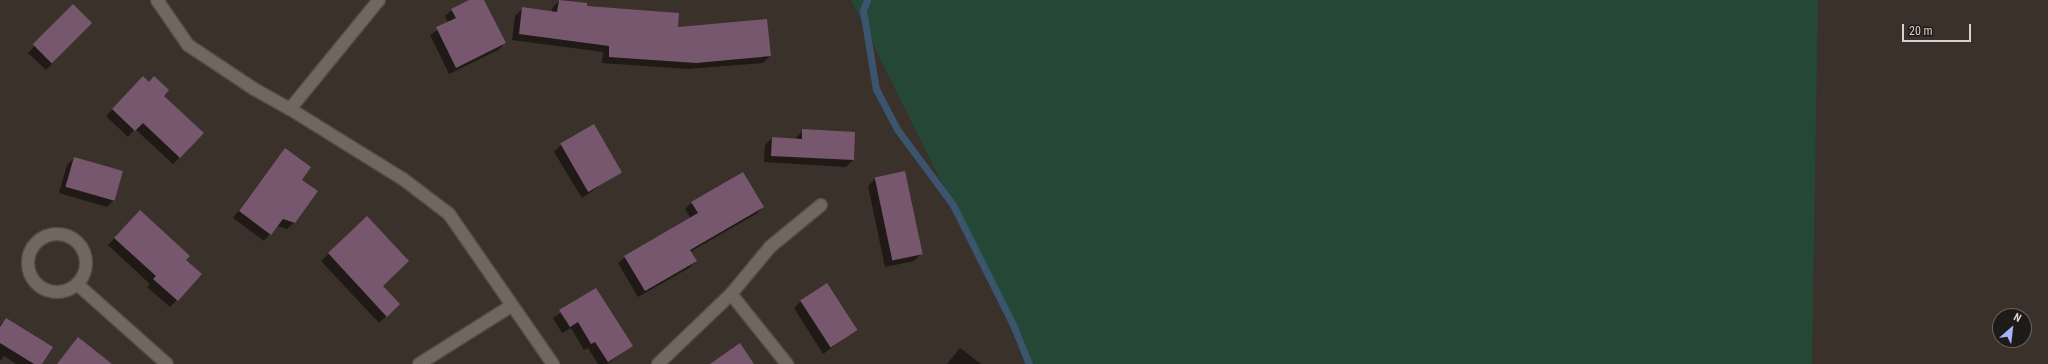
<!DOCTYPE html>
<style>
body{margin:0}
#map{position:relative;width:2048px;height:364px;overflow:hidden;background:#3a312a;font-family:"Roboto Condensed",sans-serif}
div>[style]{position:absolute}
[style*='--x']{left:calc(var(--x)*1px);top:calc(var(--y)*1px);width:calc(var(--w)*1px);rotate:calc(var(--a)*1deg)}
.green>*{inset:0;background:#254736}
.shadow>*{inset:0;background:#0007}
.stream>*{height:7px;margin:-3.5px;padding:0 3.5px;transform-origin:3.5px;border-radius:3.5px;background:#3b556e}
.building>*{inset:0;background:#77576e;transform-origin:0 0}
.roads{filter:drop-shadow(1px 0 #554d47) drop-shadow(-1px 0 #554d47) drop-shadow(0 1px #554d47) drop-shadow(0 -1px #554d47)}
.street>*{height:12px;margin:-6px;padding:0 6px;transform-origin:6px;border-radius:6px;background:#71675f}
.street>.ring{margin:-6px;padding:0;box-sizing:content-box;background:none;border:12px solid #71675f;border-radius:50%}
span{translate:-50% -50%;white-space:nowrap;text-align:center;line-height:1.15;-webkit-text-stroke:3px #1e1a17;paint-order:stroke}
.north{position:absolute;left:1992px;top:308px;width:40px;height:40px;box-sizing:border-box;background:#1e1a17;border:1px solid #696461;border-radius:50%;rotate:28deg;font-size:11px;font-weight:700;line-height:16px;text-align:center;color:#d9d3cf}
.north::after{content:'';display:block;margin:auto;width:14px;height:18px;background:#a7b1fc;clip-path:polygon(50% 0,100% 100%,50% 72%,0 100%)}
.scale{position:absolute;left:1902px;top:24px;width:69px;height:18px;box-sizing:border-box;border:2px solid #d9d3cf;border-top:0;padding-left:5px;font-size:12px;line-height:14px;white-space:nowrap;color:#d9d3cf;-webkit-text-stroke:3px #1e1a17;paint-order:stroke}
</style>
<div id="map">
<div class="green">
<div style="clip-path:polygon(851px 0,1818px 0,1812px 364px,1032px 364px)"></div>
</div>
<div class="shadow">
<div style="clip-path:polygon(471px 0,483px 0,505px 43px,498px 50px,449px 74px,430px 35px,448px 23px,445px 16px,452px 10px)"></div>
<div style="clip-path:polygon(559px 1px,677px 28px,770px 56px,763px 63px,688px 69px,602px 63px,603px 52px,512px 40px,515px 16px,522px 9px,552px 13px,552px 8px)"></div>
<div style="clip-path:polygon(66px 12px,91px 23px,46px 70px,28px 53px)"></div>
<div style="clip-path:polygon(136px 84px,163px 96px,180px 157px,173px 164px,135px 129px,128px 137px,106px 116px)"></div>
<div style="clip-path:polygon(803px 130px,853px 160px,846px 167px,764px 162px,765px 145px,772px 138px,795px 139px)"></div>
<div style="clip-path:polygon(561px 145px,621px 171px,582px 198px,554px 152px)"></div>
<div style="clip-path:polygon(285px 149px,300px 180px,295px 222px,287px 229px,277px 226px,264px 241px,233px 218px)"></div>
<div style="clip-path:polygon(74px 158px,122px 171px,114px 200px,107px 207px,59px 193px,67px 165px)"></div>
<div style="clip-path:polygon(904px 173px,921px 254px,914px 261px,885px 267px,868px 186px,875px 179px)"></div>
<div style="clip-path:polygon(692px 202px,763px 207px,756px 214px,690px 252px,696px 261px,689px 268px,638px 297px,618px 263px,625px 257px,691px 219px,685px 209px)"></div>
<div style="clip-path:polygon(133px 218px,185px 261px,177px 300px,170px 307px,147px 287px,150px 284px,108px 245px)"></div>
<div style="clip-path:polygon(367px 218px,382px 286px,399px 304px,379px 323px,321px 261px)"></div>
<div style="clip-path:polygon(595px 289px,631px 346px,607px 364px,598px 364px,588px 348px,584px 350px,571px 328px,562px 333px,553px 318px)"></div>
<div style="clip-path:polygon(801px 301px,856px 330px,823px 354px,794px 308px)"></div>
<div style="clip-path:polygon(6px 319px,41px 364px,16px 364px,4px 356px,0 361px,0 325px)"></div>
<div style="clip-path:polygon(960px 348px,981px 364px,947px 364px)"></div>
</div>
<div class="stream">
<div style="--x:867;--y:0;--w:11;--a:112"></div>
<div style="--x:863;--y:10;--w:80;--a:80.7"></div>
<div style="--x:876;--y:89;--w:45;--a:62.3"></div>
<div style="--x:897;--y:129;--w:94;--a:53.6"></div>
<div style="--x:953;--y:205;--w:136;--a:63.4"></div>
<div style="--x:1014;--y:327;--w:40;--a:68"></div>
</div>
<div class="building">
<div style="clip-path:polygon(469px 0,484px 0,506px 43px,456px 68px,436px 27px,456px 18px,451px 9px)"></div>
<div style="clip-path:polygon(559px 0,587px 3px,587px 6px,679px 13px,678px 27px,767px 19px,771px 56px,696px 63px,609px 57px,609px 46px,519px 34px,522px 7px,557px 12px)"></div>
<div style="left:73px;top:4px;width:27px;height:57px;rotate:45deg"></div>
<div style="clip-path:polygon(143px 76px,149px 82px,154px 76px,169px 90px,164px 96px,204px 133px,180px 158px,143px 123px,135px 131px,112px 109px)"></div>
<div style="left:594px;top:124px;width:56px;height:39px;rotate:60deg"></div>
<div style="clip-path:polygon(802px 129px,855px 132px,854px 160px,771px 156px,772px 137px,802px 139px)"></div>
<div style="clip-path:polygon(285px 148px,311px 167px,302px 180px,318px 191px,295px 223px,283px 219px,271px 235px,239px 211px)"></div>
<div style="left:74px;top:157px;width:51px;height:31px;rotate:16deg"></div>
<div style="left:905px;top:171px;width:85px;height:31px;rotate:78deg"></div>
<div style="clip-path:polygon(743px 172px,764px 207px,690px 250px,697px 261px,645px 291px,624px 256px,698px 213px,691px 202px)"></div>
<div style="clip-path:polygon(140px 210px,190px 256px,186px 260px,202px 274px,178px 301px,153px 279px,156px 276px,114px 238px)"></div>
<div style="clip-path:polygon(367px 216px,409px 261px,383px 286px,400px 304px,387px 317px,328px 253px)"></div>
<div style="left:827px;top:283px;width:56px;height:32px;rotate:57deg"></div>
<div style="clip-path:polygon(596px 288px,633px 346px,608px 362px,595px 342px,591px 344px,578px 322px,570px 327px,559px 310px)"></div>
<div style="clip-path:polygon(6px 318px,53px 347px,42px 364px,34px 364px,0 343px,0 327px)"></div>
<div style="clip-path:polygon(78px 337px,112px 364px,57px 364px)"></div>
<div style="clip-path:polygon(740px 343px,754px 364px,710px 364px)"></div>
</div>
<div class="roads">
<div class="street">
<div style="--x:157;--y:0;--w:55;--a:55.4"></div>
<div style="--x:188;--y:45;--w:79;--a:33.7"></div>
<div style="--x:254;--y:89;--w:41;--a:29.1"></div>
<div style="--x:290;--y:109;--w:133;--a:31.8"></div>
<div style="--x:403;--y:179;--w:58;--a:37.3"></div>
<div style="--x:449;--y:214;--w:183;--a:55.3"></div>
<div style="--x:290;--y:109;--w:141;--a:-50.8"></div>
<div class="ring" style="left:28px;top:234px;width:46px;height:46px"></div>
<div style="--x:77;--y:284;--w:120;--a:41.6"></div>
<div style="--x:731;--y:294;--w:90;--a:51.3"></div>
<div style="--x:419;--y:364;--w:109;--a:-32.2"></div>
<div style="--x:658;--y:364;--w:101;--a:-43.8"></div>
<div style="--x:731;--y:294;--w:61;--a:-50.3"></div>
<div style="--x:770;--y:247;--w:66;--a:-39.5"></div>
</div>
</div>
<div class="north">N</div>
<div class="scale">20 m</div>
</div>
